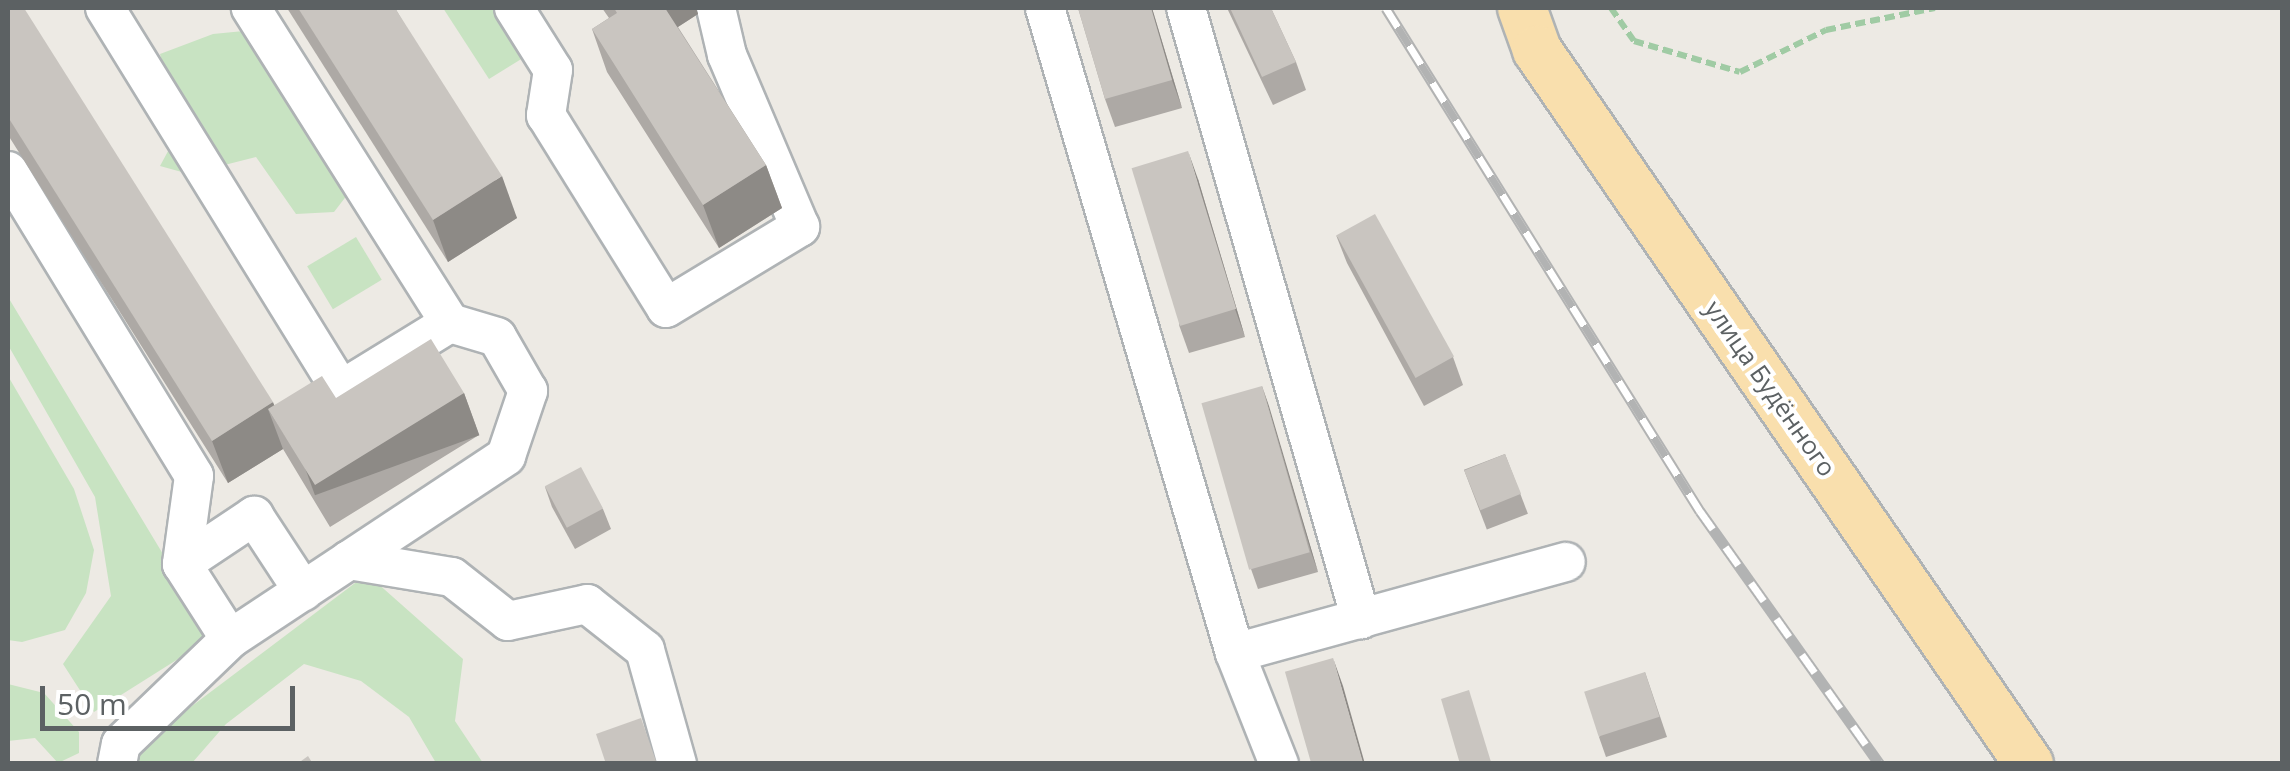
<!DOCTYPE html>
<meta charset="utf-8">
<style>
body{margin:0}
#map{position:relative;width:2290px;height:771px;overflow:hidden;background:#edeae4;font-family:"Open Sans",sans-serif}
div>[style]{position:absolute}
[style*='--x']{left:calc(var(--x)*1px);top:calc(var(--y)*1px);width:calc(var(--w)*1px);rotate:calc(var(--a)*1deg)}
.green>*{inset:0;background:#c8e3c2;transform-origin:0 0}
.path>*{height:6px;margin-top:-3px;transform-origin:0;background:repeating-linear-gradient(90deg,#a0cba4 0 10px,transparent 0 15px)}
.roads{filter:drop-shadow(2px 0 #afb3b5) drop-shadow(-2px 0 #afb3b5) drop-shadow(0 2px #afb3b5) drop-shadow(0 -2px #afb3b5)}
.minor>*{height:38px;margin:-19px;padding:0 19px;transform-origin:19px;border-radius:19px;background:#fff}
.major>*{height:48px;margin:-24px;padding:0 24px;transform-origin:24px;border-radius:24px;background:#f9dfad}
.rail>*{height:11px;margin-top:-5.5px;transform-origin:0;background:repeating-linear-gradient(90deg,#fff 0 22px,#b2b3b3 0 44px);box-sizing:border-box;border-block:2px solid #b2b3b3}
.wall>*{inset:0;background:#ada9a5;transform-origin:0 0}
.shaded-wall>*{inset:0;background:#8d8a86;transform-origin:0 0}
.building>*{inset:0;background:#c9c5c0;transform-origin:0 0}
span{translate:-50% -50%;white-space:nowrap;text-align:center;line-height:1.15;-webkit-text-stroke:8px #fff;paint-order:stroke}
.street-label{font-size:25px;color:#5c6163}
.frame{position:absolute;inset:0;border:10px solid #5c6163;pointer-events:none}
.scale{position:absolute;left:40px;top:686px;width:255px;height:45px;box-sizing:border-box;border:5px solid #5c6163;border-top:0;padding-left:12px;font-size:30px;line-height:35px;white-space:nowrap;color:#5c6163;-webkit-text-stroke:8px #fff;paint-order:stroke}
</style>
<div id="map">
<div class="green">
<div style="clip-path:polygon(443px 8px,502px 8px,531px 53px,489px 79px)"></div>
<div style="clip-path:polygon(254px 30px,368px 168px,334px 212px,296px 214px,256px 157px,189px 174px,160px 166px,180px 129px,160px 54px,213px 34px)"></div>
<div style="left:356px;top:237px;width:50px;height:57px;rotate:59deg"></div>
<div style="clip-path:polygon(8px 297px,213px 637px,94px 712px,63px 664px,111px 596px,95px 497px,8px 345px)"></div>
<div style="clip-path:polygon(8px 376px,74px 489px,94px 550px,86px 593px,65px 630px,22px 642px,8px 640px)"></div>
<div style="clip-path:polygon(367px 574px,463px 659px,455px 721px,483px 763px,436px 763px,409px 717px,361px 681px,304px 664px,226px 724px,192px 763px,135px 764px,137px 755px,184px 712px)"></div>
<div style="clip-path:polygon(8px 684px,44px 693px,79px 732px,79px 753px,58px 763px,35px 738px,8px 741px)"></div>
</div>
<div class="path">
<div style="--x:1611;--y:8;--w:40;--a:55.1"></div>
<div style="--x:1634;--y:41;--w:110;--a:16.3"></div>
<div style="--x:1740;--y:72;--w:96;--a:-26"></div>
<div style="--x:1826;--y:30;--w:111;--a:-11.4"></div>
</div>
<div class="roads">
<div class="minor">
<div style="--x:105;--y:8;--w:449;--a:58.3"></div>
<div style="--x:341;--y:390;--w:128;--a:-31.6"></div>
<div style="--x:450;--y:323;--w:373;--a:-122.3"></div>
<div style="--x:514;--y:8;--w:73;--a:57.8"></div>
<div style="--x:553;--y:70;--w:46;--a:98.8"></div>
<div style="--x:546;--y:115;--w:227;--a:58.1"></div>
<div style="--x:666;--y:308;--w:157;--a:-31.2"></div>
<div style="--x:800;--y:227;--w:187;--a:-113"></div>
<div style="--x:727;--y:55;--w:48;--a:-103.2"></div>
<div style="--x:1045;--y:8;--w:672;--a:73.59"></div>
<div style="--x:1235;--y:653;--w:119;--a:68.4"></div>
<div style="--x:1186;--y:8;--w:636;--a:74.02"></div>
<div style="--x:8;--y:171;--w:357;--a:58.6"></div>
<div style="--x:194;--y:476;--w:89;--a:97.8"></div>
<div style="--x:182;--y:564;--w:89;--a:57.4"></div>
<div style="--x:349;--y:560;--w:104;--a:9.4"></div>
<div style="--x:452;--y:577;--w:71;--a:38.2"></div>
<div style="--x:508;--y:621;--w:81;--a:-12.1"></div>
<div style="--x:587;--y:604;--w:74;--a:38.4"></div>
<div style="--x:645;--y:650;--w:118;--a:74.3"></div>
<div style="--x:182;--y:564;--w:87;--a:-33.7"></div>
<div style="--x:254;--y:516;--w:90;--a:56.8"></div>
<div style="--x:1235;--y:653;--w:343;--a:-15.4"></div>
<div style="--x:117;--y:764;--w:20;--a:-79"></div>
<div style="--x:121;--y:744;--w:151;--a:-43.9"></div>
<div style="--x:230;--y:639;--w:331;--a:-33.5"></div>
<div style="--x:506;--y:456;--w:69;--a:-71.3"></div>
<div style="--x:528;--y:391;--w:62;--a:-119.9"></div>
<div style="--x:497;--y:337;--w:49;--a:-163.4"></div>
</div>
<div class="major">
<div style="--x:1522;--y:8;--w:45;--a:70.3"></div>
<div style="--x:1537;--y:50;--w:867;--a:55.43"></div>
</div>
</div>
<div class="rail">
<div style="--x:1386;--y:8;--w:593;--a:58.03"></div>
<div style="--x:1700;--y:511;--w:310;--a:54.6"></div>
</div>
<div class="wall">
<div style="clip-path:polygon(8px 8px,274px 405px,336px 398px,464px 393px,479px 435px,330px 527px,283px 449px,228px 483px,8px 135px)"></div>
<div style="clip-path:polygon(287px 8px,395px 8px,517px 218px,448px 262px)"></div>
<div style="clip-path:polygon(602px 8px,696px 8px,698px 14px,678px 27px,766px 165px,782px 208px,719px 248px,607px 72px,592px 29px,609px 18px)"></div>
<div style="clip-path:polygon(1078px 8px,1152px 8px,1182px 108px,1115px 127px,1105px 99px)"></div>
<div style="clip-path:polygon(1227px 8px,1271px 8px,1296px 62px,1306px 90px,1273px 105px)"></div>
<div style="clip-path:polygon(1198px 179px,1245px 337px,1189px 353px,1179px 325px)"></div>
<div style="clip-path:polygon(1336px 235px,1453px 357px,1463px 385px,1424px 406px,1347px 263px)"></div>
<div style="clip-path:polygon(1262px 386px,1318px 572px,1258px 589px,1251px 569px)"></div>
<div style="left:1505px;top:454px;width:64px;height:44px;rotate:69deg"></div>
<div style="clip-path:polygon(545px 487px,603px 509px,611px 529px,575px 549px,552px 507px)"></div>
<div style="clip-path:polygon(1645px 672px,1667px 737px,1606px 757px,1599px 737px)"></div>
</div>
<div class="shaded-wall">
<div style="clip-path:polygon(661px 8px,696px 8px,698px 14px,670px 32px)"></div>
<div style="clip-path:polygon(1151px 8px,1152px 8px,1182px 108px,1172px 80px)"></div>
<div style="clip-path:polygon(1188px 151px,1198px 179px,1245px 337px,1235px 309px)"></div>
<div style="clip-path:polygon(766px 165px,782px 208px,719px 248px,703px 205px)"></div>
<div style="clip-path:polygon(502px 176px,517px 218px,448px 262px,433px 220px)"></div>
<div style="clip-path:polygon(1262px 386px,1269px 406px,1318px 572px,1311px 552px)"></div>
<div style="left:464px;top:393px;width:45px;height:175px;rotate:70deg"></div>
<div style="clip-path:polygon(273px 402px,287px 439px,268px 409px,283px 449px,228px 483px,212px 441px)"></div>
<div style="clip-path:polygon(1333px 658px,1343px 686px,1365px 764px,1363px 764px)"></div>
</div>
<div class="building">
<div style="clip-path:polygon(8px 8px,24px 8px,273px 402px,212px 441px,8px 117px)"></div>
<div style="clip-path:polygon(298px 8px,395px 8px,502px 176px,433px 220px)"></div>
<div style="clip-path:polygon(614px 8px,665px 8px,766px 165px,703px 205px,592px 29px,617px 13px)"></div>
<div style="clip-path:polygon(1078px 8px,1151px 8px,1172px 80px,1105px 99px)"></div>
<div style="clip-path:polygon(1230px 8px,1271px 8px,1296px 62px,1262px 77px)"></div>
<div style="left:1188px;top:151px;width:165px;height:59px;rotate:73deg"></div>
<div style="left:1375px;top:214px;width:163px;height:44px;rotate:61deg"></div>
<div style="clip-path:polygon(431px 339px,464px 393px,315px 485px,268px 409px,322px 376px,336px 398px)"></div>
<div style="left:1262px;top:386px;width:173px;height:63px;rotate:74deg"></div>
<div style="left:1505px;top:454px;width:43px;height:44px;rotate:68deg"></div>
<div style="left:581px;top:467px;width:47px;height:41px;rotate:62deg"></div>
<div style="left:1333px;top:658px;width:110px;height:50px;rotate:74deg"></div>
<div style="left:1645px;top:672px;width:47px;height:64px;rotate:72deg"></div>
<div style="clip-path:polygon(1469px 690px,1491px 762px,1485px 764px,1460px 764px,1441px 699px)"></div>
<div style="clip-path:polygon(641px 718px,657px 764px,606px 764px,596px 734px)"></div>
<div style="clip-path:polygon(308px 756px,313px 764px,297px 764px)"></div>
</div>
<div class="street-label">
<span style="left:1771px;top:388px;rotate:55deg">улица Будённого</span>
</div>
<div class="frame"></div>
<div class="scale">50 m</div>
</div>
